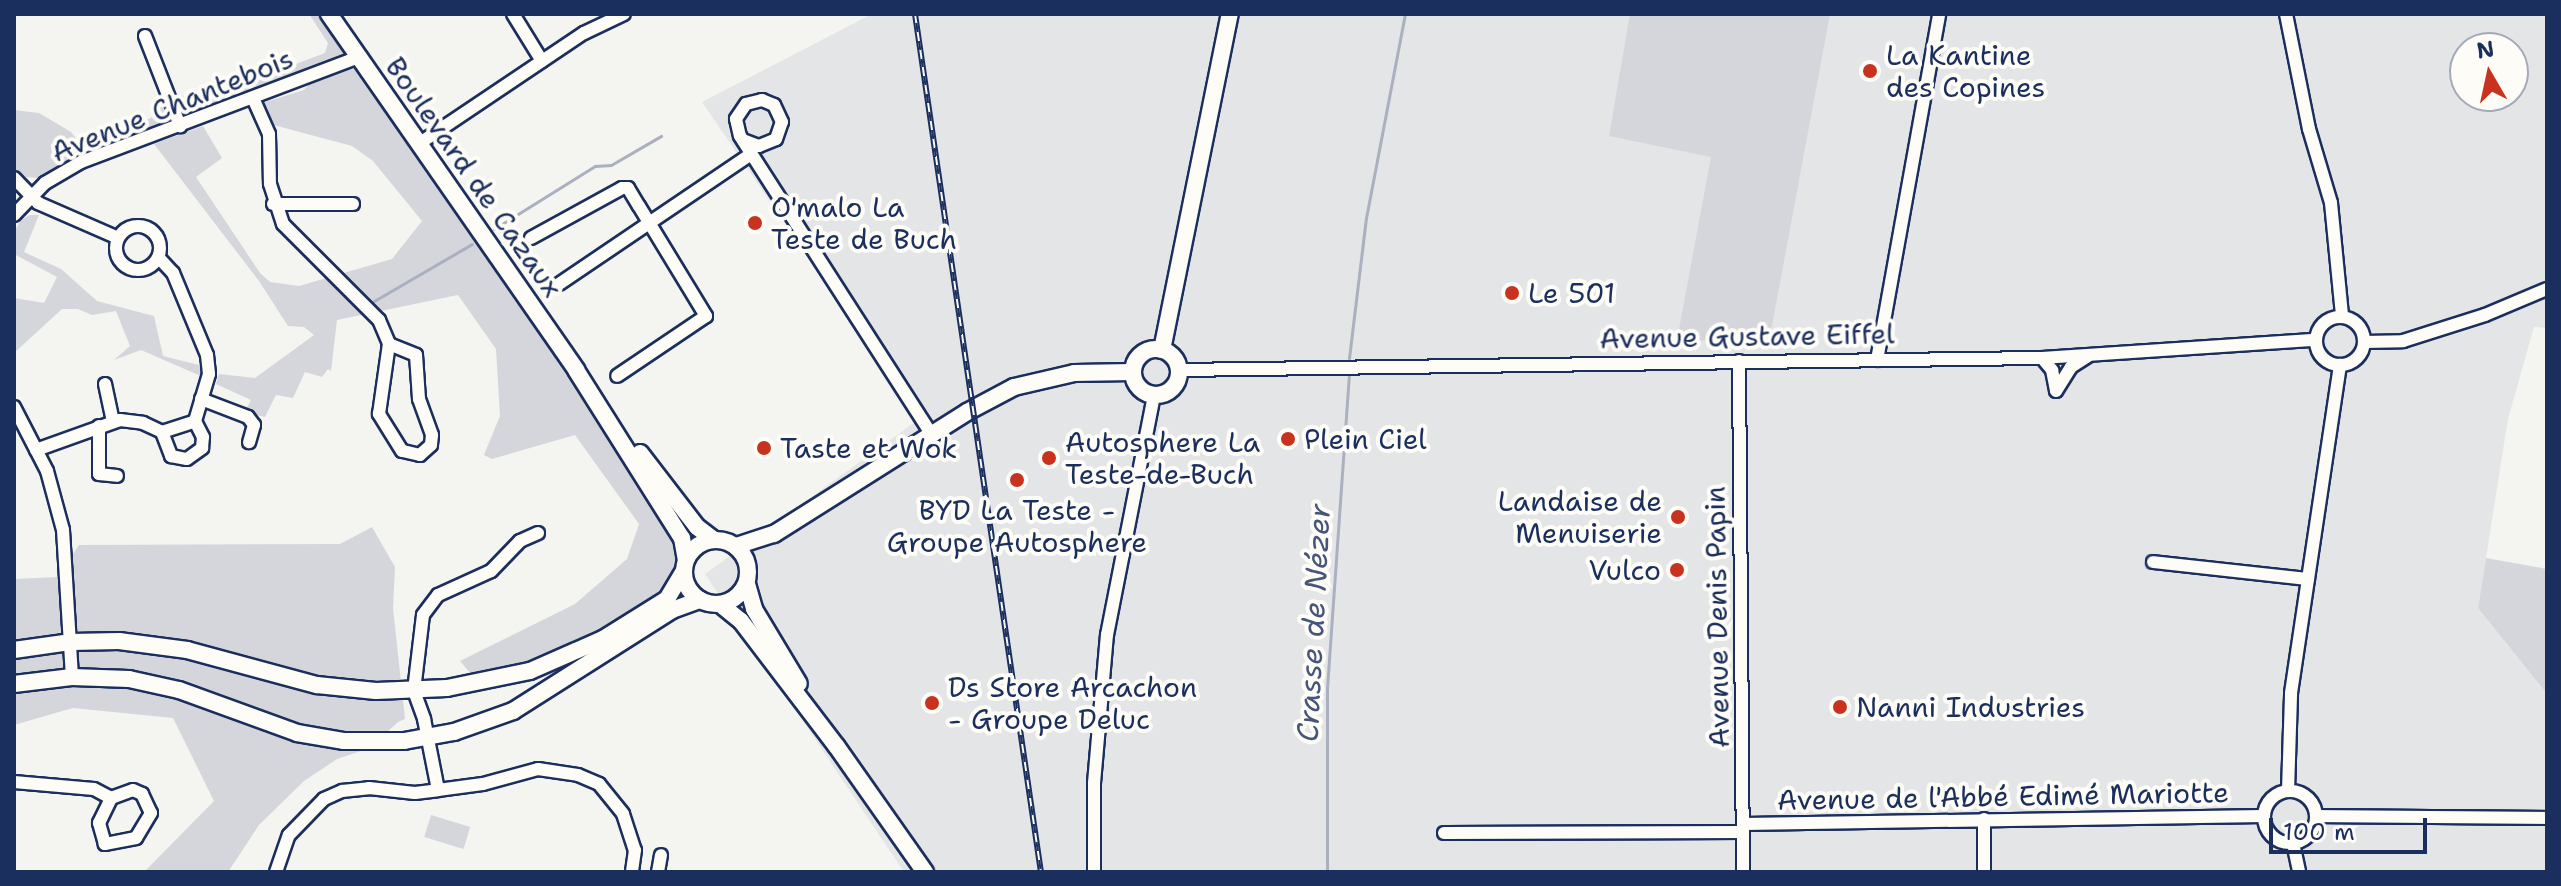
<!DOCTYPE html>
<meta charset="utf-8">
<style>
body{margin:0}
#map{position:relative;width:2561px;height:886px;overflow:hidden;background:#f4f4f1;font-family:"Shantell Sans",sans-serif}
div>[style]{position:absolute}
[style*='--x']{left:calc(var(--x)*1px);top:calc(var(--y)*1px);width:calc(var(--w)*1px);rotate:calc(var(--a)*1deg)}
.built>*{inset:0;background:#e4e5e6}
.green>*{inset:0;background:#d4d6db;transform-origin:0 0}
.stream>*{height:3px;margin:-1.5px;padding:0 1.5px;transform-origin:1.5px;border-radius:1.5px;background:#aab0bf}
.roads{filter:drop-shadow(2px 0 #1b2f5e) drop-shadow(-2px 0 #1b2f5e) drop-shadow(0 2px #1b2f5e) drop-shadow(0 -2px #1b2f5e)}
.street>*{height:12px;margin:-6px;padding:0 6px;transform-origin:6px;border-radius:6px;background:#fdfcf7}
.street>.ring{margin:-6px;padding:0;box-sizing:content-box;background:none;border:12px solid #fdfcf7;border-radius:50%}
.secondary>*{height:16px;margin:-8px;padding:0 8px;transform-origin:8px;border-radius:8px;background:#fdfcf7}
.secondary>.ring{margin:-8px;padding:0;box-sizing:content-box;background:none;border:16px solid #fdfcf7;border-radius:50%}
.rail>*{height:6px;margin-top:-3px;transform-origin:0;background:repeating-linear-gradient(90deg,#fdfcf7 0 9px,#1b2f5e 0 18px);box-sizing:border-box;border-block:2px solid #1b2f5e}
.dots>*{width:22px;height:22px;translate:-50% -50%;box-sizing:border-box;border:4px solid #fdfcf7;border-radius:50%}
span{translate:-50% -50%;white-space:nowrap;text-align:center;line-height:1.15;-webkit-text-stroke:8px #fdfcf7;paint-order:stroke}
.poi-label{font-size:28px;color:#1b2f5e}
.left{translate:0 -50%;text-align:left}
.right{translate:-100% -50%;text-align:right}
.street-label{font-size:28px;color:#1b2f5e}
.water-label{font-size:30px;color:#46567b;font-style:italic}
.frame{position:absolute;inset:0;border:16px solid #1b2f5e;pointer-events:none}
.north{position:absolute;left:2449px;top:32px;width:80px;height:80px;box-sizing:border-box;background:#fdfcf7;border:2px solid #a3aaba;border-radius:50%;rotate:351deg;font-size:22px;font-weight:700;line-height:32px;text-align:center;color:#1b2f5e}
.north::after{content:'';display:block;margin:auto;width:28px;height:36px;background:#c8321e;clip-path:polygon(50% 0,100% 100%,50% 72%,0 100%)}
.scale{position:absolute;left:2269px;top:818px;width:158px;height:36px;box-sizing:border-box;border:4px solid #1b2f5e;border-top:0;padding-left:10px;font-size:24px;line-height:28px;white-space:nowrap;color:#1b2f5e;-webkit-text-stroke:6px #fdfcf7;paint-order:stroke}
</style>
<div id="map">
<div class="built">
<div style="clip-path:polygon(evenodd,872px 14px,2547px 14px,2547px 328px,2534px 327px,2508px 419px,2478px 608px,2547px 694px,2547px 872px,904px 872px,705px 574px,919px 419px,702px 102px,872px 14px,2465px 48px,2513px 48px,2513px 96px,2465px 96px,2465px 48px)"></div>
</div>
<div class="green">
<div style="clip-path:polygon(309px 14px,321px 14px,344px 47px,343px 56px,85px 155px,38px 178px,25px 177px,14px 168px,14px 110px,39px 113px,71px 132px,80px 144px,151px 118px,161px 99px,175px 93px,198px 101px,325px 53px,328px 43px)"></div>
<div style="clip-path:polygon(1630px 14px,1830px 14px,1769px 342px,1677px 340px,1711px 157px,1609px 136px)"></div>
<div style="clip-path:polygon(351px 68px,364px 75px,485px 247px,485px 256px,574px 378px,677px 542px,680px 564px,663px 594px,598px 635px,529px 664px,476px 680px,460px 661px,575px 604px,627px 559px,639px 524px,575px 435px,492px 459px,484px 455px,500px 416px,496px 349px,458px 295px,337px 320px,331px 371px,328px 369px,322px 377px,305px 372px,293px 398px,276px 395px,265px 417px,245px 412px,251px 400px,216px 384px,219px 374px,255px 378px,314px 335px,304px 327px,288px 326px,259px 281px,154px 144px,203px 126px,222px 158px,196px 177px,260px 273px,270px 282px,299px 286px,392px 259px,422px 221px,373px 161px,352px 146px,266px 123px,261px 114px,265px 102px,304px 90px,310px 83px)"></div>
<div style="clip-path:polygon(30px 215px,39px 215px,24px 252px,61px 269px,97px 301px,154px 316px,163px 356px,203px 366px,203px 377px,141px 350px,114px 360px,130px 346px,116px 311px,92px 315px,78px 309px,62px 309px,14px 353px,14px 298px,44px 303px,57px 277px,14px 254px,14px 232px,21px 220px)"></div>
<div style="clip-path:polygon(372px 527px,395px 567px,393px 608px,405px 719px,398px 722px,370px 748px,337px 759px,304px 781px,259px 825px,228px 872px,144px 872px,214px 801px,173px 718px,73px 708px,14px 725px,14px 579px,58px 577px,79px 545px,340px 544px)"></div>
<div style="clip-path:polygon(2486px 558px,2547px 569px,2547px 694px,2478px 608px)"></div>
<div style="left:431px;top:815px;width:41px;height:23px;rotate:17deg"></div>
</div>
<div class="stream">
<div style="--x:494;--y:229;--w:119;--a:-32"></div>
<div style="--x:595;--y:166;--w:16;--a:-4"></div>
<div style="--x:611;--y:165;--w:58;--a:-30.1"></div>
<div style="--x:374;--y:301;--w:113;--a:-30.2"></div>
<div style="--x:1349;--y:358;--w:141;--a:-83.1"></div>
<div style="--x:1366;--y:218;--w:208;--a:-79.2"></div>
<div style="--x:1327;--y:872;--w:184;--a:-90"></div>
<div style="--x:1327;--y:688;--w:314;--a:-86"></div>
</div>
<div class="roads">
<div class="street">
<div style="--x:513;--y:14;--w:55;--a:58.3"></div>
<div style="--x:2286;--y:14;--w:117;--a:78.7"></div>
<div style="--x:2309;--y:129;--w:77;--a:73.4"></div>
<div style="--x:2331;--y:203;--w:114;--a:84.4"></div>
<div style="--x:145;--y:36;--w:97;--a:68.7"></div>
<div style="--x:253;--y:98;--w:39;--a:66"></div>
<div style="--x:269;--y:134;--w:50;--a:88.9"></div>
<div style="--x:270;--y:184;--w:42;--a:72"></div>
<div style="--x:283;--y:224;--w:136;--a:45"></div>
<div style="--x:379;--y:320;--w:26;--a:67"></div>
<div style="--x:389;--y:344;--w:29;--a:22"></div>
<div style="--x:416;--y:355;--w:44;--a:86.1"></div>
<div style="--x:419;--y:399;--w:38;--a:70"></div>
<div style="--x:432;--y:435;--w:10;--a:96"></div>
<div style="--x:431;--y:445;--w:15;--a:138"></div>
<div style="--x:420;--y:455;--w:18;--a:-167"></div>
<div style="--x:402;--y:451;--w:44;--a:-121.9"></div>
<div style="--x:379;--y:414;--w:71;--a:-81.9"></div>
<div style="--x:743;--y:140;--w:17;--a:21"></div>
<div style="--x:759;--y:146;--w:18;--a:-22"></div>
<div style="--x:776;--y:139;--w:18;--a:-71"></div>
<div style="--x:782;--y:122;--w:19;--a:-115"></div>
<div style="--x:774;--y:105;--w:13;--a:-157"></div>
<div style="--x:762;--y:100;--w:16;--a:166"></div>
<div style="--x:746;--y:104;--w:18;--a:124"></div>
<div style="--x:736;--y:119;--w:17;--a:77"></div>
<div style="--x:740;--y:136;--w:355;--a:57.3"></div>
<div style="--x:420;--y:143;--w:197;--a:-33.9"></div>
<div style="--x:584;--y:33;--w:44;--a:-25.4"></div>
<div style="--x:14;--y:178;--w:35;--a:46"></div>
<div style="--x:38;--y:203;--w:87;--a:23.6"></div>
<div style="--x:273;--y:204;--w:80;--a:0"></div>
<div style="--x:14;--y:215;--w:45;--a:-45.9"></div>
<div style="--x:45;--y:183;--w:42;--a:-30.3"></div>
<div style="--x:81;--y:162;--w:297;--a:-20.7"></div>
<div class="ring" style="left:116px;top:226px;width:32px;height:32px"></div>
<div style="--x:531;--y:238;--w:104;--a:-28.8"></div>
<div style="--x:622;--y:188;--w:6;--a:0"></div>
<div style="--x:628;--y:188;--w:21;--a:59"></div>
<div style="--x:639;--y:206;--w:129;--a:58.7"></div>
<div style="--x:706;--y:316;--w:107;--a:146"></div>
<div style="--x:559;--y:284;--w:232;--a:-34.1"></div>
<div class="ring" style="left:2316px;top:317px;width:36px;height:36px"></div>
<div style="--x:2364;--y:342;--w:39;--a:-1"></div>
<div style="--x:2403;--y:341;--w:86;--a:-17.6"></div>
<div style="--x:2485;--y:315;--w:67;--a:-22.8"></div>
<div style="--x:2042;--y:358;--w:16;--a:50"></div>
<div style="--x:2052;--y:370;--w:21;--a:79"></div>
<div style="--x:1877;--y:360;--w:352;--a:-79.8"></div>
<div style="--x:1739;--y:361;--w:511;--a:89.55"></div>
<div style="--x:1179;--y:370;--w:863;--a:-0.8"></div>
<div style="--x:2042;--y:358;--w:274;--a:-3.8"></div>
<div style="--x:105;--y:384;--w:39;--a:78"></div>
<div style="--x:2056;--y:391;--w:28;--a:-58"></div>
<div style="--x:2071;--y:367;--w:20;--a:-33"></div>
<div style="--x:201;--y:399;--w:50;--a:21"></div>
<div style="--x:248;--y:417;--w:10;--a:53"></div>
<div style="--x:254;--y:425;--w:18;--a:106"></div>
<div style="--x:14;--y:407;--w:72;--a:62.7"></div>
<div style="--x:47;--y:471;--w:61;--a:74.8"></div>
<div style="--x:63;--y:530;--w:147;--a:86.5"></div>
<div style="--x:99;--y:426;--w:48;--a:90"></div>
<div style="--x:99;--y:474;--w:18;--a:6"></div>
<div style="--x:162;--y:432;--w:26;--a:69"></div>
<div style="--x:171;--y:456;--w:16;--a:11"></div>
<div style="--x:187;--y:459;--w:19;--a:-36"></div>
<div style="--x:202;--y:448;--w:11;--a:-85"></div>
<div style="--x:203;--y:437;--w:18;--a:-117"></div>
<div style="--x:36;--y:450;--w:89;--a:-19.7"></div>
<div style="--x:120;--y:420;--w:23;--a:7"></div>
<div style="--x:143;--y:423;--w:21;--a:25"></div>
<div style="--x:162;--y:432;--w:35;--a:-18"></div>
<div style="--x:195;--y:421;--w:49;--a:-73.4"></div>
<div style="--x:209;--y:374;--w:19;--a:-96"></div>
<div style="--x:207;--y:355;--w:89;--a:-112.5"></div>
<div style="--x:173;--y:273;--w:21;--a:-133"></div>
<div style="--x:538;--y:533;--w:20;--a:156"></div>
<div style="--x:520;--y:541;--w:42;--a:134"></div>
<div style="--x:491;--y:571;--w:58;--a:155.6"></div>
<div style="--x:438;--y:595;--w:25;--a:127"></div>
<div style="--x:423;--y:615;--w:77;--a:96.8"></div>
<div style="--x:414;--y:691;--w:30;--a:70"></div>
<div style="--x:424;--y:719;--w:72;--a:78.8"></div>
<div style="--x:438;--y:790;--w:45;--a:-7.6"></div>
<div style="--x:483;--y:784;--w:57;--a:-15.3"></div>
<div style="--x:538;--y:769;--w:40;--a:8.5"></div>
<div style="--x:578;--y:775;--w:23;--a:23"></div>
<div style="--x:599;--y:784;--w:38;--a:51"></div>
<div style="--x:623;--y:814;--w:38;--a:72"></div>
<div style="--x:635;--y:850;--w:22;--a:98"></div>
<div style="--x:2153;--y:562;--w:156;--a:6.3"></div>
<div style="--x:14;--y:782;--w:80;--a:5"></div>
<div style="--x:94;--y:789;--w:19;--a:28"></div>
<div style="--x:133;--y:790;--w:10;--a:24"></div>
<div style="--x:142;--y:794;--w:21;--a:65"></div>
<div style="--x:151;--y:813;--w:29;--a:121"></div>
<div style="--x:136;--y:838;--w:32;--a:169"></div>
<div style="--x:105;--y:844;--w:22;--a:-106"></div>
<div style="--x:99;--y:823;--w:28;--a:-64"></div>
<div style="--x:111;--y:798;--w:23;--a:-20"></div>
<div style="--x:2288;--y:791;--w:98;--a:-88.2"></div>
<div style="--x:2291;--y:693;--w:332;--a:-81.5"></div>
<div class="ring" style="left:2264px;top:791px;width:40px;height:40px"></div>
<div style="--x:2316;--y:816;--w:231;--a:0.5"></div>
<div style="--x:1984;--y:819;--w:53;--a:90"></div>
<div style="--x:1744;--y:824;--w:520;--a:-0.88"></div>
<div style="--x:1444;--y:833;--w:299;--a:-0.2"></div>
<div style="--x:2293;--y:843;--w:30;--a:78"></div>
<div style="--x:276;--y:872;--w:39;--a:-71"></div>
<div style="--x:289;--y:835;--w:50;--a:-45.8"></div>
<div style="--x:324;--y:799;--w:20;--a:-24"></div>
<div style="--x:342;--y:791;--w:27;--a:-6"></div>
<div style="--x:369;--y:788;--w:46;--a:6.2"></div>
<div style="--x:415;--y:793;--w:23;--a:-7"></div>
<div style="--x:658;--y:872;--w:17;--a:-80"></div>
<div style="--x:1094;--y:872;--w:89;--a:-90"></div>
<div style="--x:1094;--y:783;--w:149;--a:-85"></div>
<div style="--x:1107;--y:635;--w:245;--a:-78.9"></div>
</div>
<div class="secondary">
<div style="--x:329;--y:14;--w:433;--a:55.2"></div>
<div style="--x:576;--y:370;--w:199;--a:57.8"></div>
<div style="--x:682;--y:538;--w:22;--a:80"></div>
<div class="ring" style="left:1133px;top:349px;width:30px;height:30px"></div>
<div style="--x:1162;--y:350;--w:343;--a:-78.6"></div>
<div style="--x:640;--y:453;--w:93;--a:52.4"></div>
<div style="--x:697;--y:527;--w:21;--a:37"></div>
<div class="ring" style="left:684px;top:540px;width:48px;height:48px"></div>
<div style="--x:736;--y:546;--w:40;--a:-18"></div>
<div style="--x:774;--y:534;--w:228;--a:-32.3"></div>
<div style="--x:967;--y:412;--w:53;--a:-28"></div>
<div style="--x:1014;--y:387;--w:62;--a:-13.1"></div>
<div style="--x:1074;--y:373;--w:59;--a:-1"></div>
<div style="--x:747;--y:584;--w:26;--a:74"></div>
<div style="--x:754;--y:609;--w:87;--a:59"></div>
<div style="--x:720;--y:604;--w:27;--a:39"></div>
<div style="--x:741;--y:621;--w:158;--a:52.7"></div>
<div style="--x:837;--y:747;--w:153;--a:54.9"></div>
<div style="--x:14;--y:650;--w:58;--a:-8"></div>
<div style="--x:71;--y:642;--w:48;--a:-1.2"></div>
<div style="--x:119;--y:641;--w:69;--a:7.5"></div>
<div style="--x:187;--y:650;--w:135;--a:15.1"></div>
<div style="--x:317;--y:685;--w:59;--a:5.8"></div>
<div style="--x:376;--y:691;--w:71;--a:-2.4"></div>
<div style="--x:447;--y:688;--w:85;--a:-11.6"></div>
<div style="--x:530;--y:671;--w:80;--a:-23.7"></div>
<div style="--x:603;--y:639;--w:75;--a:-32"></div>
<div style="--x:667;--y:599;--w:33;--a:-59"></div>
<div style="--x:14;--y:684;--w:58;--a:-6.9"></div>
<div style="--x:72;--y:677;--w:57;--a:2"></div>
<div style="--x:129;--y:679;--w:51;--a:12.4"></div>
<div style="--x:179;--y:690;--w:126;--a:20"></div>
<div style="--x:297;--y:733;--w:48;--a:9.7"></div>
<div style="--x:344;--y:741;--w:60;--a:0"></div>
<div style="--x:404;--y:741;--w:51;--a:-10.2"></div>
<div style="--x:454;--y:732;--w:63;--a:-19.6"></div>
<div style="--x:513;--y:711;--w:188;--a:-32.4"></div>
<div style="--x:672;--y:610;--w:30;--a:-20"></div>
</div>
</div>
<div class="rail">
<div style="--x:915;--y:14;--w:867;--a:81.65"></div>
</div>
<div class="dots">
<div style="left:1870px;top:71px;background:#c8321e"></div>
<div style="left:755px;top:223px;background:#c8321e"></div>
<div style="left:1512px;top:293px;background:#c8321e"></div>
<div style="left:1288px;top:439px;background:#c8321e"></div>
<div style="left:764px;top:448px;background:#c8321e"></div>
<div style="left:1049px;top:458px;background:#c8321e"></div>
<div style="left:1017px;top:480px;background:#c8321e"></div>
<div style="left:1678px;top:517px;background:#c8321e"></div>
<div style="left:1677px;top:570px;background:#c8321e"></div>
<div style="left:932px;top:703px;background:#c8321e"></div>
<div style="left:1840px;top:707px;background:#c8321e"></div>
</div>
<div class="poi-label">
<span class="left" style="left:1886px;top:71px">La Kantine<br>des Copines</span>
<span class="left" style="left:771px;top:223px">O'malo La<br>Teste de Buch</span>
<span class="left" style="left:1528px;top:293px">Le 501</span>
<span class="left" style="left:1304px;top:439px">Plein Ciel</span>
<span class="left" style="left:1065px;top:458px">Autosphere La<br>Teste-de-Buch</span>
<span class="left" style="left:780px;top:448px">Taste et Wok</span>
<span class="right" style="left:1662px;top:517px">Landaise de<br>Menuiserie</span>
<span style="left:1017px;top:526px">BYD La Teste -<br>Groupe Autosphere</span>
<span class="right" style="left:1661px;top:570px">Vulco</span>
<span class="left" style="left:948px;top:703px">Ds Store Arcachon<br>- Groupe Deluc</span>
<span class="left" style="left:1856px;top:707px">Nanni Industries</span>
</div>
<div class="street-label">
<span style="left:172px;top:105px;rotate:-22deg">Avenue Chantebois</span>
<span style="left:474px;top:177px;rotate:55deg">Boulevard de Cazaux</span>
<span style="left:1747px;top:336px;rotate:-1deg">Avenue Gustave Eiffel</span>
<span style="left:1717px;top:617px;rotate:-91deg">Avenue Denis Papin</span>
<span style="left:2003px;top:796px;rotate:-1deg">Avenue de l'Abbé Edimé Mariotte</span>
</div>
<div class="water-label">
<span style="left:1314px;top:623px;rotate:-87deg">Crasse de Nézer</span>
</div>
<div class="frame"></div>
<div class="north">N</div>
<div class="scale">100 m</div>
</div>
